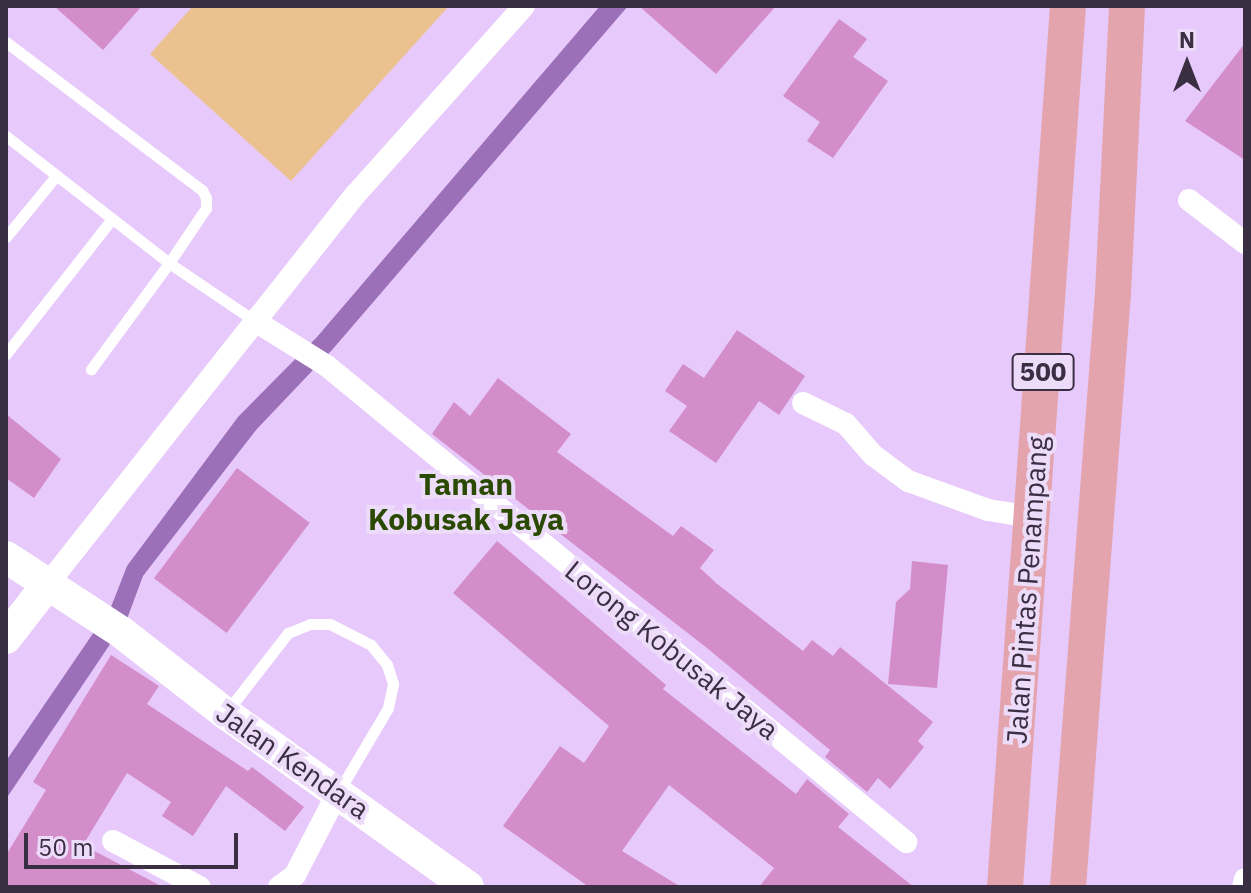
<!DOCTYPE html>
<style>
body{margin:0}
#map{position:relative;width:1251px;height:893px;overflow:hidden;background:#e7c9fb;font-family:"IBM Plex Sans",sans-serif}
div>[style]{position:absolute}
[style*='--x']{left:calc(var(--x)*1px);top:calc(var(--y)*1px);width:calc(var(--w)*1px);rotate:calc(var(--a)*1deg)}
.green>*{inset:0;background:#eac18f}
.water>*{inset:0;background:#9c70b8}
.building>*{inset:0;background:#d38dc9;transform-origin:0 0}
.lane>*{height:11px;margin:-5.5px;padding:0 5.5px;transform-origin:5.5px;border-radius:5.5px;background:#fff}
.street>*{height:22px;margin:-11px;padding:0 11px;transform-origin:11px;border-radius:11px;background:#fff}
.secondary>*{height:32px;margin:-16px;padding:0 16px;transform-origin:16px;border-radius:16px;background:#fff}
.primary>*{height:36px;margin:-18px;padding:0 18px;transform-origin:18px;border-radius:18px;background:#e3a4ae}
span{translate:-50% -50%;white-space:nowrap;text-align:center;line-height:1.15;-webkit-text-stroke:8px #eddbfa;paint-order:stroke}
.shield-label span{padding:2px 6px;background:#eddbfa;border:2px solid;border-radius:6px;-webkit-text-stroke-width:0}
.shield-label{font-size:26px;color:#3a2e42;font-weight:700}
.street-label{font-size:28px;color:#3a2e42}
.neighbourhood-label{font-size:30px;color:#2a4901;font-weight:700}
.frame{position:absolute;inset:0;border:8px solid #3a2e42;pointer-events:none}
.north{position:absolute;left:1147px;top:24px;width:80px;height:80px;-webkit-text-stroke:6px #eddbfa;paint-order:stroke;rotate:0deg;font-size:22px;font-weight:700;line-height:32px;text-align:center;color:#3a2e42}
.north::after{content:'';display:block;margin:auto;width:28px;height:36px;background:#3a2e42;clip-path:polygon(50% 0,100% 100%,50% 72%,0 100%)}
.scale{position:absolute;left:24px;top:833px;width:214px;height:36px;box-sizing:border-box;border:4px solid #3a2e42;border-top:0;padding-left:10px;font-size:24px;line-height:28px;white-space:nowrap;color:#3a2e42;-webkit-text-stroke:6px #eddbfa;paint-order:stroke}
</style>
<div id="map">
<div class="green">
<div style="clip-path:polygon(193px 6px,449px 6px,291px 181px,150px 54px)"></div>
</div>
<div class="water">
<div style="clip-path:polygon(600px 6px,628px 6px,332px 350px,256px 430px,143px 576px,127px 619px,6px 799px,6px 761px,111px 607px,127px 566px,238px 417px,317px 337px)"></div>
</div>
<div class="building">
<div style="clip-path:polygon(54px 6px,142px 6px,103px 50px)"></div>
<div style="clip-path:polygon(639px 6px,776px 6px,716px 74px)"></div>
<div style="clip-path:polygon(839px 19px,867px 39px,853px 57px,888px 81px,833px 158px,807px 141px,820px 122px,783px 96px)"></div>
<div style="clip-path:polygon(1245px 43px,1245px 160px,1185px 121px)"></div>
<div style="clip-path:polygon(737px 330px,805px 376px,779px 415px,759px 401px,716px 463px,669px 431px,687px 406px,665px 391px,683px 364px,704px 378px)"></div>
<div style="clip-path:polygon(498px 378px,571px 434px,557px 452px,673px 536px,681px 526px,714px 550px,700px 568px,716px 583px,803px 651px,812px 640px,833px 656px,840px 647px,933px 722px,918px 741px,924px 747px,890px 789px,878px 778px,867px 792px,825px 757px,830px 750px,707px 648px,432px 434px,454px 402px,470px 416px)"></div>
<div style="clip-path:polygon(6px 414px,61px 459px,34px 498px,6px 478px)"></div>
<div style="left:237px;top:468px;width:91px;height:138px;rotate:37deg"></div>
<div style="clip-path:polygon(497px 541px,666px 685px,663px 689px,796px 794px,807px 779px,849px 814px,838px 827px,914px 887px,759px 887px,774px 868px,669px 785px,622px 851px,681px 887px,589px 887px,503px 826px,560px 746px,584px 763px,609px 726px,453px 593px)"></div>
<div style="clip-path:polygon(912px 561px,948px 565px,937px 688px,888px 684px,896px 602px,910px 589px)"></div>
<div style="clip-path:polygon(111px 655px,159px 686px,147px 704px,248px 771px,252px 767px,304px 807px,285px 831px,226px 786px,193px 836px,162px 816px,171px 802px,127px 773px,83px 845px,163px 887px,6px 887px,6px 855px,46px 790px,33px 782px)"></div>
</div>
<div class="lane">
<div style="--x:6;--y:42;--w:246;--a:37.1"></div>
<div style="--x:202;--y:190;--w:9;--a:63"></div>
<div style="--x:206;--y:198;--w:10;--a:90"></div>
<div style="--x:206;--y:208;--w:66;--a:123.9"></div>
<div style="--x:169;--y:263;--w:132;--a:126.3"></div>
<div style="--x:6;--y:136;--w:207;--a:37.9"></div>
<div style="--x:169;--y:263;--w:104;--a:34"></div>
<div style="--x:6;--y:237;--w:79;--a:-50.7"></div>
<div style="--x:6;--y:354;--w:170;--a:-51.9"></div>
<div style="--x:228;--y:710;--w:98;--a:-52.1"></div>
<div style="--x:288;--y:633;--w:24;--a:-22"></div>
<div style="--x:310;--y:624;--w:20;--a:0"></div>
<div style="--x:330;--y:624;--w:46;--a:27.1"></div>
<div style="--x:371;--y:645;--w:26;--a:51"></div>
<div style="--x:387;--y:665;--w:20;--a:72"></div>
<div style="--x:393;--y:684;--w:25;--a:102"></div>
<div style="--x:388;--y:708;--w:96;--a:120.6"></div>
</div>
<div class="street">
<div style="--x:1189;--y:200;--w:71;--a:37.5"></div>
<div style="--x:255;--y:321;--w:85;--a:32"></div>
<div style="--x:327;--y:366;--w:750;--a:39.42"></div>
<div style="--x:803;--y:403;--w:48;--a:26"></div>
<div style="--x:846;--y:424;--w:41;--a:48.9"></div>
<div style="--x:873;--y:455;--w:44;--a:36.6"></div>
<div style="--x:908;--y:481;--w:85;--a:19.9"></div>
<div style="--x:988;--y:510;--w:45;--a:9"></div>
<div style="--x:47;--y:585;--w:498;--a:-51.7"></div>
<div style="--x:356;--y:194;--w:252;--a:-48.2"></div>
<div style="--x:113;--y:841;--w:98;--a:27.9"></div>
<div style="--x:279;--y:887;--w:20;--a:-37"></div>
<div style="--x:295;--y:875;--w:93;--a:-62.6"></div>
<div style="--x:1243;--y:887;--w:8;--a:-76"></div>
</div>
<div class="secondary">
<div style="--x:6;--y:557;--w:137;--a:33.1"></div>
<div style="--x:121;--y:632;--w:132;--a:37.9"></div>
<div style="--x:225;--y:713;--w:299;--a:35.6"></div>
<div style="--x:6;--y:638;--w:67;--a:-52.3"></div>
</div>
<div class="primary">
<div style="--x:1005;--y:887;--w:883;--a:-85.91"></div>
<div style="--x:1068;--y:887;--w:596;--a:-85.67"></div>
<div style="--x:1113;--y:293;--w:287;--a:-87.2"></div>
</div>
<div class="shield-label">
<span style="left:1043px;top:372px">500</span>
</div>
<div class="street-label">
<span style="left:1027px;top:590px;rotate:-86deg">Jalan Pintas Penampang</span>
<span style="left:672px;top:650px;rotate:39deg">Lorong Kobusak Jaya</span>
<span style="left:293px;top:761px;rotate:35deg">Jalan Kendara</span>
</div>
<div class="neighbourhood-label">
<span style="left:466px;top:501px">Taman<br>Kobusak Jaya</span>
</div>
<div class="frame"></div>
<div class="north">N</div>
<div class="scale">50 m</div>
</div>
